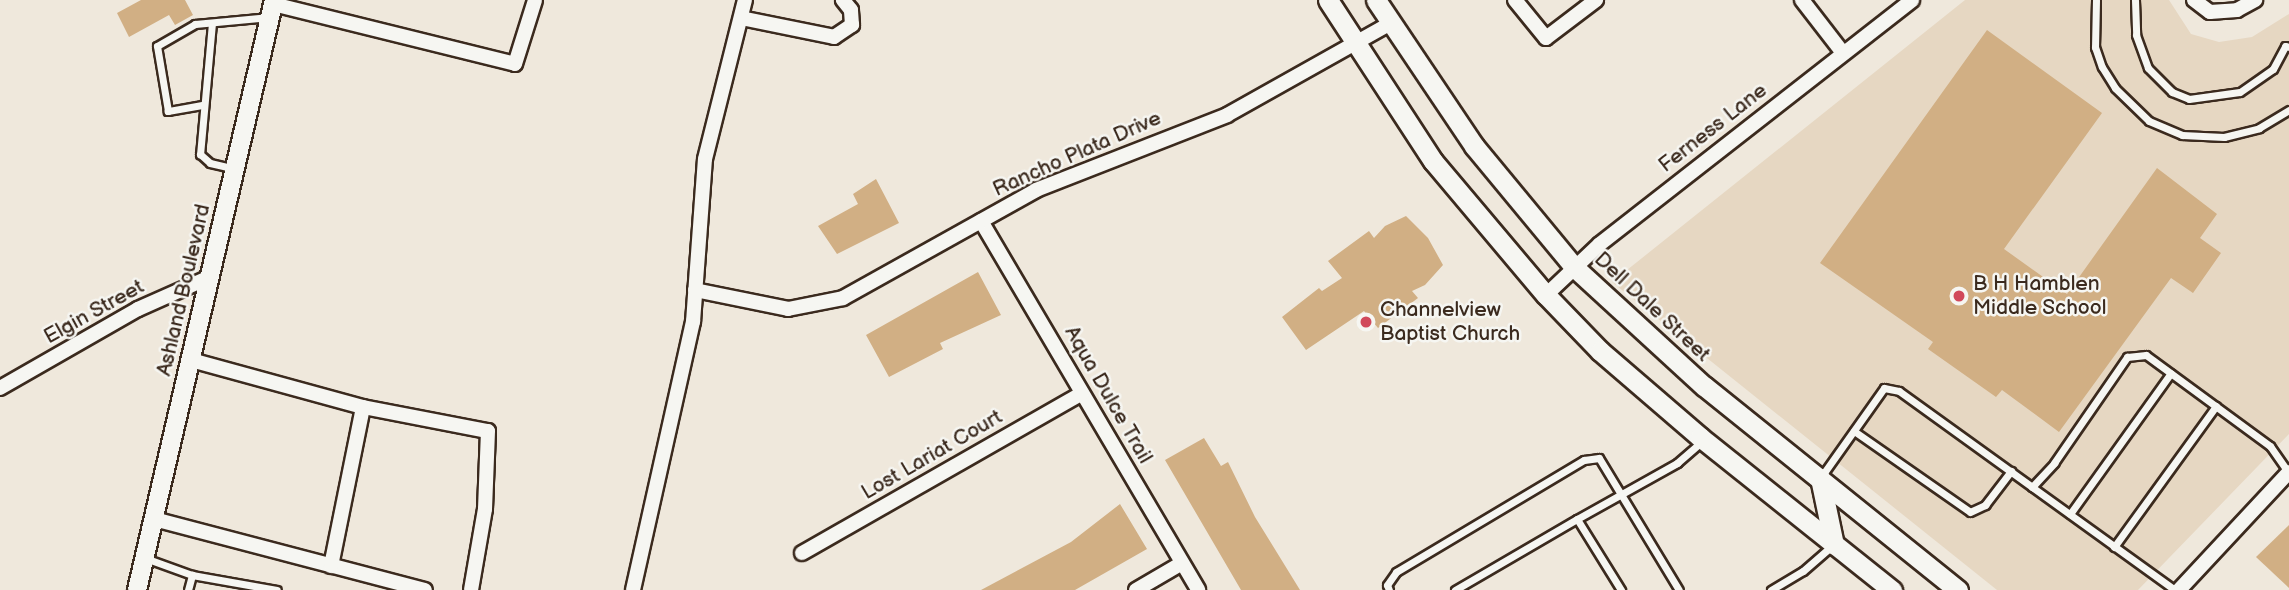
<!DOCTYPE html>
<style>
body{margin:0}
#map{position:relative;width:2289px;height:590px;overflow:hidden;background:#efe8dc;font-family:"Balsamiq Sans",sans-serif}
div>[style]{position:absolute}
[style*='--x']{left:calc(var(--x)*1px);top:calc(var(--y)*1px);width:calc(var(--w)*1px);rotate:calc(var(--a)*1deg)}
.built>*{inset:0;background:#e6d7c2}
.building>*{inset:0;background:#d1af84}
.roads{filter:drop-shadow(2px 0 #3b2a1e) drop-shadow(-2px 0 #3b2a1e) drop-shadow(0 2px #3b2a1e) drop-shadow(0 -2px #3b2a1e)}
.service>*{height:7px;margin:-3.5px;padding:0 3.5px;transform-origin:3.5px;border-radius:3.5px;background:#f6f6f2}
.minor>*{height:14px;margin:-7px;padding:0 7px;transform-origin:7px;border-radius:7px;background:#f6f6f2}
.tertiary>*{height:18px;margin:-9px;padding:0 9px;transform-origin:9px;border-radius:9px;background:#f6f6f2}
.secondary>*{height:19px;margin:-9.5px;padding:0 9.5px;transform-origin:9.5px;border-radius:9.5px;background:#f6f6f2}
.dots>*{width:19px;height:19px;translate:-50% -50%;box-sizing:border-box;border:4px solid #f6f6f2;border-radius:50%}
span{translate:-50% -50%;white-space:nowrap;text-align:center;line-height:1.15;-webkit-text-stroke:5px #f6f6f2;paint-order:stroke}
.street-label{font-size:21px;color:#3b2a1e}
.poi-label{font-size:21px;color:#3b2a1e}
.left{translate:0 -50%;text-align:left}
</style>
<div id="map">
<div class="built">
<div style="clip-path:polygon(1965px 0,2169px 0,2191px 34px,2219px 42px,2252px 37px,2289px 14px,2289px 434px,2138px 590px,1997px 590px,1612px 282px)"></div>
</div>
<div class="building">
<div style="clip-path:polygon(141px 0,185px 0,193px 15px,175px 25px,169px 15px,129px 37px,117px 13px)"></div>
<div style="clip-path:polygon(1987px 30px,2102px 113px,2004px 249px,2067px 294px,2157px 168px,2217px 214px,2200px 238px,2221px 253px,2193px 293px,2171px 278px,2059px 432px,2002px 390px,1996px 397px,1928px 349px,1933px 342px,1820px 263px)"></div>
<div style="clip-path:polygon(876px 179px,899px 223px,837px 254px,818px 226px,858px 204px,853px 194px)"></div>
<div style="clip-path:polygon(1406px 216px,1428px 238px,1443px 265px,1425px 285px,1412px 291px,1418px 298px,1378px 328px,1364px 311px,1306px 350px,1282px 317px,1319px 288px,1322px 291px,1342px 278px,1328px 261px,1369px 231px,1374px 238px,1385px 226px)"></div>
<div style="clip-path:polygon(978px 272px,1001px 315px,940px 343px,943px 349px,889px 377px,866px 335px)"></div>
<div style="clip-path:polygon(1204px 438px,1221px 466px,1228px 462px,1255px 517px,1300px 590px,1241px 590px,1165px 460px)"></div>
<div style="clip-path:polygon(1120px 504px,1147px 549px,1075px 590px,981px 590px,1071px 542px)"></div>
<div style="clip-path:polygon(2289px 525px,2289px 588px,2256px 557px)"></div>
</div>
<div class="roads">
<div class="service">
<div style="--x:2096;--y:0;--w:47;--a:91.2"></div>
<div style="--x:2095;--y:47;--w:21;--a:71"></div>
<div style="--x:2102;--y:67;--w:25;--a:58"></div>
<div style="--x:2115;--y:88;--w:47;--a:44.1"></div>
<div style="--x:2149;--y:121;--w:36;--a:23"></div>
<div style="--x:2182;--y:135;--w:42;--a:2.7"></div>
<div style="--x:2224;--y:137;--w:36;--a:-14"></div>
<div style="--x:2259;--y:128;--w:35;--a:-31"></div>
<div style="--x:2135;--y:0;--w:35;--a:88"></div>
<div style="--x:2136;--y:35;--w:35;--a:70"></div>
<div style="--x:2148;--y:68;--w:34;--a:45"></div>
<div style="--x:2172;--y:92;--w:18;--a:22"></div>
<div style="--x:2189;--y:99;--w:51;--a:-7.8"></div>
<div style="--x:2240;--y:92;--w:40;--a:-34.9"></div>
<div style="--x:2273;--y:69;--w:26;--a:-62"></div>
<div style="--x:2285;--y:46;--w:4;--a:14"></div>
<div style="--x:212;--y:23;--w:132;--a:95.2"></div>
<div style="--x:200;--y:154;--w:13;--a:42"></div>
<div style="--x:210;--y:163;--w:26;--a:13"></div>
<div style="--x:202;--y:105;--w:35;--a:170"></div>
<div style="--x:168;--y:111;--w:66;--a:-99.6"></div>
<div style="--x:157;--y:46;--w:44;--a:-30.1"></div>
<div style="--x:195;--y:24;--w:75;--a:-5.3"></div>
<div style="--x:1854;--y:431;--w:141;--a:34.9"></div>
<div style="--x:1970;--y:512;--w:17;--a:-25"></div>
<div style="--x:1985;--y:505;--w:43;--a:-52.6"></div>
<div style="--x:1821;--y:477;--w:109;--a:-54.7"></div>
<div style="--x:1884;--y:388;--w:15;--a:11"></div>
<div style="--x:1899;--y:391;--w:164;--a:35.8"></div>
<div style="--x:2032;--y:487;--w:33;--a:-47"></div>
<div style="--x:2054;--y:463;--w:129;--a:-55.4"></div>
<div style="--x:2127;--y:357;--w:19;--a:-6"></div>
<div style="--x:2146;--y:355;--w:154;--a:36.3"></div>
<div style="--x:2270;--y:446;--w:32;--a:55"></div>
<div style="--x:2032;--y:487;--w:176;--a:35.8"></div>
<div style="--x:2070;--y:514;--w:173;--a:-54.4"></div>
<div style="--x:1577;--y:519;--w:115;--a:-29.2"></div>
<div style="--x:1677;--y:463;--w:35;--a:-41"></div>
<div style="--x:2114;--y:547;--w:174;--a:-54.1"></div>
<div style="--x:145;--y:558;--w:50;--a:19.9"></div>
<div style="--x:192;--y:575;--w:86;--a:10"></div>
<div style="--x:188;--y:590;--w:16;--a:-75"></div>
<div style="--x:1389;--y:590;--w:5;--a:-112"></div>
<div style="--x:1387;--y:585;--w:16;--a:-55"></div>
<div style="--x:1396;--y:572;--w:219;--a:-30.8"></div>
<div style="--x:1584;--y:460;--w:15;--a:-8"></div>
<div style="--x:1599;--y:458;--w:154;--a:58.8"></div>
<div style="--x:1455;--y:590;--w:141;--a:-30.2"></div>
<div style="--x:1577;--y:519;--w:84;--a:58.2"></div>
<div style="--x:1771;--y:590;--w:37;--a:-31"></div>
<div style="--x:1803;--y:571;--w:40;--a:-41"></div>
</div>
<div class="minor">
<div style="--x:1515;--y:0;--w:49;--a:50.8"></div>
<div style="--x:1546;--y:38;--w:63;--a:-37.2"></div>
<div style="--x:1802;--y:0;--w:67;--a:52.3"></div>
<div style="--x:2194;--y:0;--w:20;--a:37"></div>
<div style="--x:2210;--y:12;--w:27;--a:-4"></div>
<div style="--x:2237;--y:10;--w:21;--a:-29"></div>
<div style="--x:273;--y:4;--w:249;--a:13.9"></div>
<div style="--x:515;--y:64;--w:67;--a:-72.6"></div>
<div style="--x:741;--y:18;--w:95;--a:11.5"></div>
<div style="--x:834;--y:37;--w:22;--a:-34"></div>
<div style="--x:852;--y:25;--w:15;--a:-94"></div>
<div style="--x:851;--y:10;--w:13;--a:-129"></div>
<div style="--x:981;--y:221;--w:428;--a:59.5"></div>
<div style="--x:695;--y:290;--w:95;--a:11.5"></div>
<div style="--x:788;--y:309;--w:56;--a:-11.3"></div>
<div style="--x:843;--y:298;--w:221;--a:-29.2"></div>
<div style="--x:1036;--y:190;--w:205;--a:-21.4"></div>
<div style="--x:1227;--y:115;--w:188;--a:-29.3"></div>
<div style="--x:1546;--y:295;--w:74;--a:-43.4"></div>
<div style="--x:1600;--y:244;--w:396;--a:-38"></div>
<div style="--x:191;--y:360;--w:178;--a:15.3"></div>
<div style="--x:363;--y:407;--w:127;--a:10.9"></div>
<div style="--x:488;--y:431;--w:78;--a:92.2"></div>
<div style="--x:485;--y:509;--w:82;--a:99.8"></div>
<div style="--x:0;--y:388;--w:159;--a:-29.8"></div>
<div style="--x:138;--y:309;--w:79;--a:-24"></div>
<div style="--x:154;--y:519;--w:280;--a:14.7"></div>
<div style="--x:802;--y:553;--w:322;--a:-29.7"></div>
<div style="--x:331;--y:566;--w:162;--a:-78.6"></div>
<div style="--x:633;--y:590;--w:275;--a:-77.4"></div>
<div style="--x:693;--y:322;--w:163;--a:-85.8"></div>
<div style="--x:705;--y:159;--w:164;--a:-75.9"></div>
<div style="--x:1136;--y:590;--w:53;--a:-30.4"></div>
<div style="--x:2179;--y:590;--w:161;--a:-47"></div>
</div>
<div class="tertiary">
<div style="--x:137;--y:590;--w:606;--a:-76.93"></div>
</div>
<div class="secondary">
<div style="--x:1328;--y:0;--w:192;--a:56.9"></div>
<div style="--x:1433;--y:161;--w:175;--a:49.9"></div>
<div style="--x:1546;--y:295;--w:78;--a:46"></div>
<div style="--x:1600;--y:351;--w:132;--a:40.7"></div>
<div style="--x:1700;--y:437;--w:246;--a:38.6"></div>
<div style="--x:1376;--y:0;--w:176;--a:56.1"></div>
<div style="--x:1474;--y:146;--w:158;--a:50.4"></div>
<div style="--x:1575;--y:268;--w:175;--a:42.5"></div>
<div style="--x:1704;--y:386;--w:326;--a:38.8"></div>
<div style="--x:1820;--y:478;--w:68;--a:78.2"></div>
</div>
</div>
<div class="dots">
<div style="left:1959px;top:296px;background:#d1495b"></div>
<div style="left:1366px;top:322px;background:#d1495b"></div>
</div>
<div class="street-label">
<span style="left:1713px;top:128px;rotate:-38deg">Ferness Lane</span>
<span style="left:1077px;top:154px;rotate:-24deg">Rancho Plata Drive</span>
<span style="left:184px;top:290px;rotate:-77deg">Ashland Boulevard</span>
<span style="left:1652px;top:307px;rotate:43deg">Dell Dale Street</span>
<span style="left:94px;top:312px;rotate:-29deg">Elgin Street</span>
<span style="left:1108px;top:395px;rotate:60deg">Aqua Dulce Trail</span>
<span style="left:932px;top:455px;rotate:-30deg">Lost Lariat Court</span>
</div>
<div class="poi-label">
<span class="left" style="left:1973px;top:296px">B H Hamblen<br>Middle School</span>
<span class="left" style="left:1380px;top:322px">Channelview<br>Baptist Church</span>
</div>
</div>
